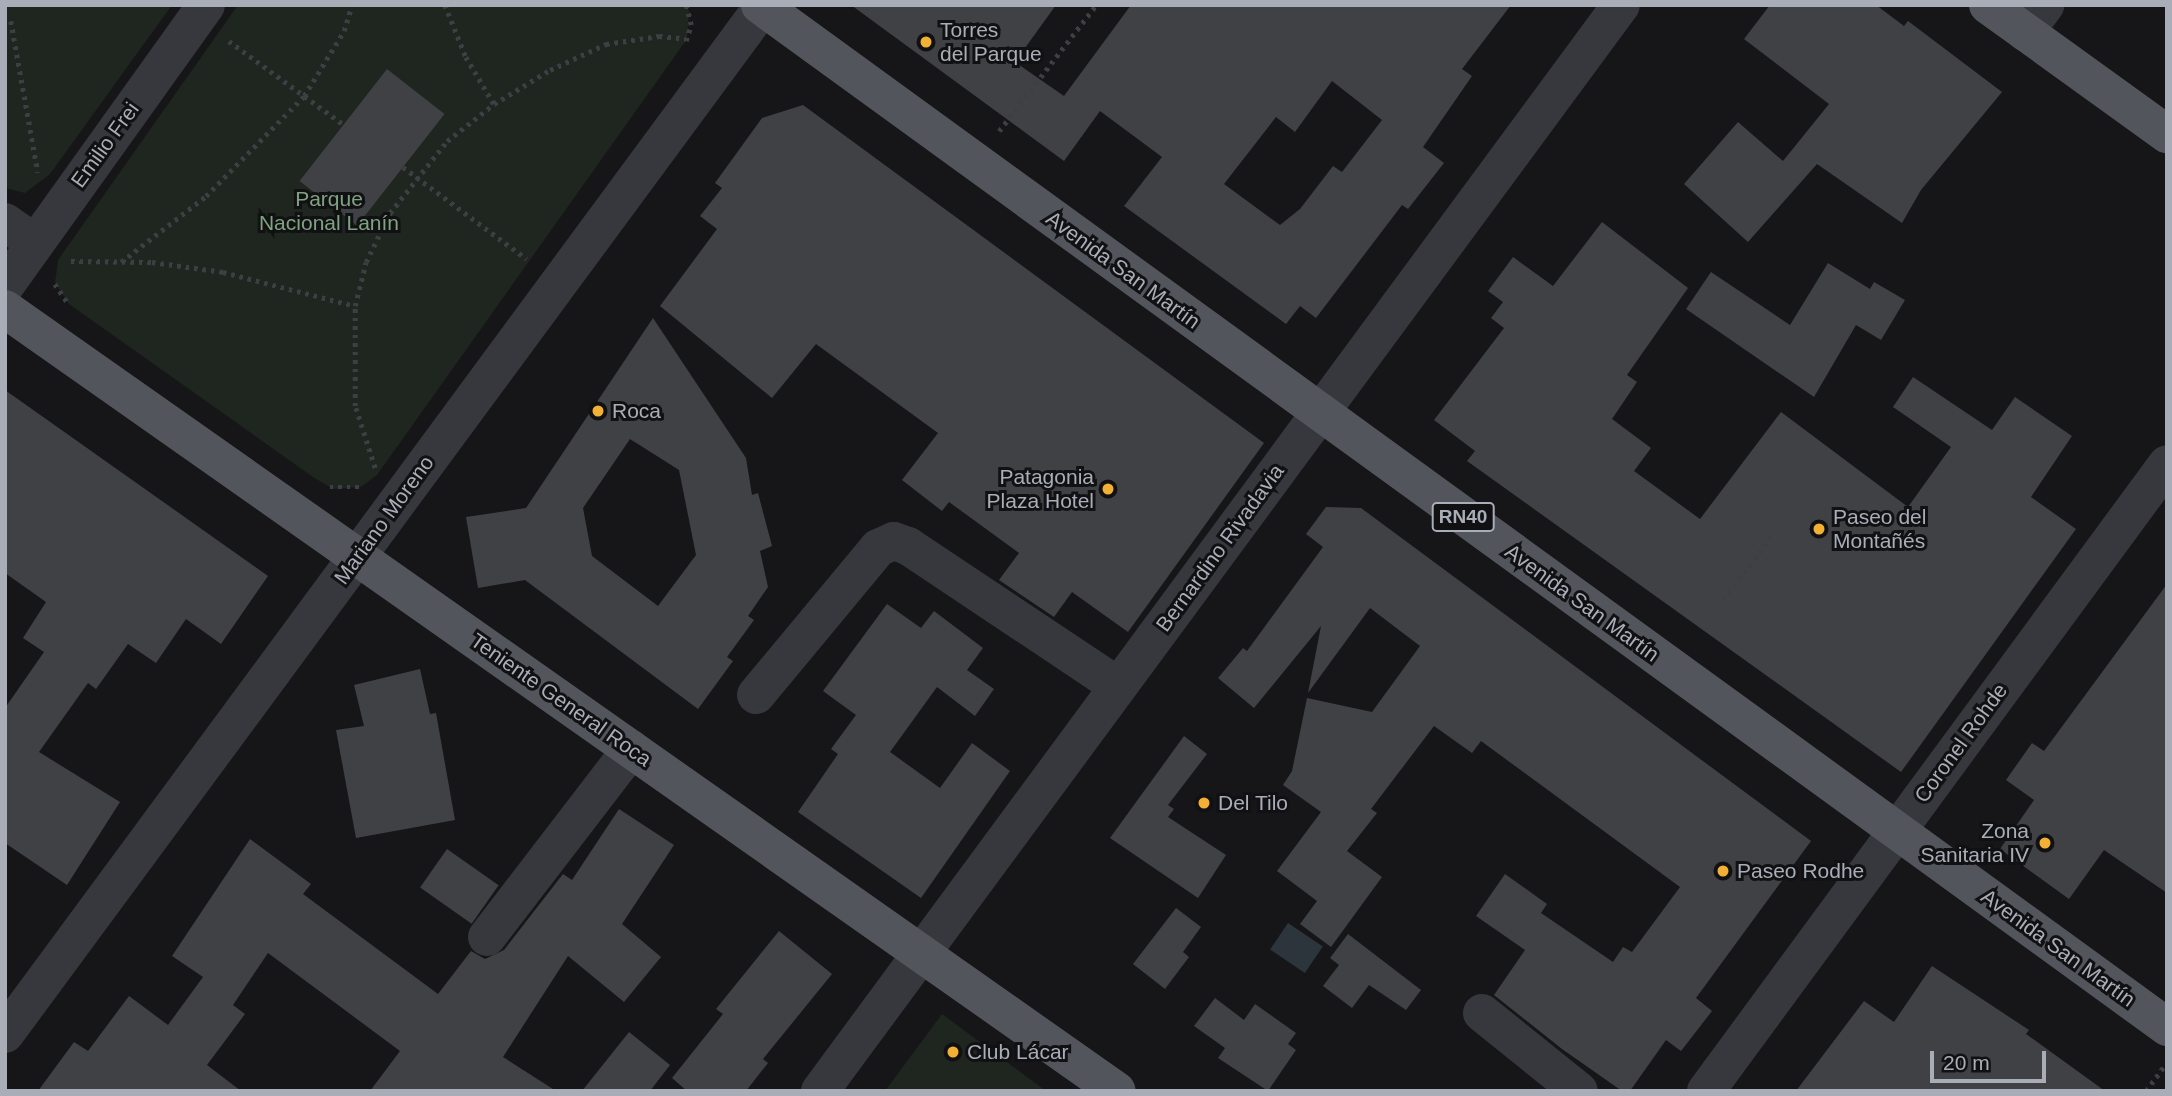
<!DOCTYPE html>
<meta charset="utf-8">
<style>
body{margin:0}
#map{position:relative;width:2172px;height:1096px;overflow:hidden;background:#161618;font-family:Helvetica,sans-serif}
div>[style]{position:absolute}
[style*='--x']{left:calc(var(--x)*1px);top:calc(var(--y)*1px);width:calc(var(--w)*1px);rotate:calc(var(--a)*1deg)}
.green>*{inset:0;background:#1e261f}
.water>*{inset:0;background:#2c353c;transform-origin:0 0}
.building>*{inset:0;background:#404145;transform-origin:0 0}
.path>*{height:4.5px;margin-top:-2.25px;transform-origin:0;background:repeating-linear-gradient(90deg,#3d3f44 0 3.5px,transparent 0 8.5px)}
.minor>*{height:38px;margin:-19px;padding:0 19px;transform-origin:19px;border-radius:19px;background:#37383d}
.major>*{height:38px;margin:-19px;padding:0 19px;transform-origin:19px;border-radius:19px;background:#53555c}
.dots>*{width:19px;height:19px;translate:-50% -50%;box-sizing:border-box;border:4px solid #111113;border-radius:50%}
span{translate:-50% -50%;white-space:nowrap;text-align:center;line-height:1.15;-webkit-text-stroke:6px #111113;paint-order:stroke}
.shield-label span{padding:2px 5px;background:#111113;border:2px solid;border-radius:5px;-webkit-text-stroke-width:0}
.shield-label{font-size:19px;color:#a8adb8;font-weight:700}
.poi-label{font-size:21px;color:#a8adb8}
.left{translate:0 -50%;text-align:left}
.right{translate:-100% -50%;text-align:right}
.street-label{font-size:21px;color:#a8adb8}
.park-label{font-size:21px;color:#7fa381}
.frame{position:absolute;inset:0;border:7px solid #a8adb8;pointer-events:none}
.scale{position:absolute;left:1930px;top:1051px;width:116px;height:32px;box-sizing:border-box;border:4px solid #a8adb8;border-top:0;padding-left:9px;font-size:21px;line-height:24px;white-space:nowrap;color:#a8adb8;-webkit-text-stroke:5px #111113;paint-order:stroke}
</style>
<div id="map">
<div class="green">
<div style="clip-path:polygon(5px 5px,172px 5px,50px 174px,25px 193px,5px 188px)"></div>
<div style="clip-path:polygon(238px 5px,686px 5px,689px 11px,687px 39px,377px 475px,361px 487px,333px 489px,313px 477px,69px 304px,55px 283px,58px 260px)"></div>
<div style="clip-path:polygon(942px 1014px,1046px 1091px,885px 1091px)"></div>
</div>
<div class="water">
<div style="left:1288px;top:923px;width:42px;height:32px;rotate:34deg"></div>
</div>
<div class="building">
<div style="clip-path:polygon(evenodd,851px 5px,1056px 5px,1015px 62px,1064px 96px,1131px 5px,1511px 5px,1462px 69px,1472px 76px,1423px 147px,1444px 163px,1408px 209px,1402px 205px,1316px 318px,1300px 306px,1286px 324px,1124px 206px,1162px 157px,1100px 111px,1064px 161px,851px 5px,1332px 81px,1382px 120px,1342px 172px,1333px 166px,1300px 209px,1280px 225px,1224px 184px,1276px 117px,1295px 132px,1332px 81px)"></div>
<div style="clip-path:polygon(1770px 5px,1876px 5px,1904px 26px,1908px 21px,2002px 92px,1921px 190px,1902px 223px,1817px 164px,1748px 242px,1684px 184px,1738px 122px,1783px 161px,1829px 104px,1744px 39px)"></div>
<div style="left:387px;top:69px;width:73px;height:142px;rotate:38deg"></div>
<div style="clip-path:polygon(803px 105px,1264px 443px,1128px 632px,1072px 592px,1054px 617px,999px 580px,1019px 553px,949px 502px,942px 511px,902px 480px,938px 433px,816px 344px,772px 398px,660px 306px,717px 229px,700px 216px,722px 188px,715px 183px,762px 118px)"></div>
<div style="clip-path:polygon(1602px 222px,1688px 288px,1627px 375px,1637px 382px,1612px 419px,1651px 448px,1634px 471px,1700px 519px,1781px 412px,1908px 507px,1951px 447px,1893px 407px,1913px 377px,1992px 430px,2015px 397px,2072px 436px,2031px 497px,2076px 529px,1901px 772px,1467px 461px,1475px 451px,1434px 420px,1504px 328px,1491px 318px,1503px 302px,1488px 291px,1513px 257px,1553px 286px)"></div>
<div style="clip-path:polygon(1828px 263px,1870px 289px,1874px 282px,1905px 300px,1881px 340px,1856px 325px,1814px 397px,1686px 309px,1711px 272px,1790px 325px)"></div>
<div style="clip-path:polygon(evenodd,653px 318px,746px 458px,752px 495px,758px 493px,772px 546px,760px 551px,768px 587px,748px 616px,754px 620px,727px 657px,733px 661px,698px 709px,525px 580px,478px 588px,466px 517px,526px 508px,653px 318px,630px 439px,679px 470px,696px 555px,658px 606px,592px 556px,583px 508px,630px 439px)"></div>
<div style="clip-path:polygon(5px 390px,268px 576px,221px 644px,186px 619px,156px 663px,128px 644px,96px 689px,88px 683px,39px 752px,120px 802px,67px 885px,5px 843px,5px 708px,44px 652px,23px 638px,46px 602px,5px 573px)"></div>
<div style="clip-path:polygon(1326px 507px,1361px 508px,1811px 841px,1696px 998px,1712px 1011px,1681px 1051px,1666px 1040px,1630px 1091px,1622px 1091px,1562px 1049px,1494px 995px,1525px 950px,1476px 916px,1505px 874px,1547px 904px,1541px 913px,1613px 962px,1623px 947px,1632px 952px,1680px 887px,1481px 741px,1472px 753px,1434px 726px,1371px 809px,1377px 813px,1347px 851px,1382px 877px,1331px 947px,1300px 924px,1317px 901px,1277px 871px,1321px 812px,1283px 785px,1292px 771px,1307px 698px,1372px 712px,1420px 646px,1370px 608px,1308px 693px,1321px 626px,1254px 708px,1218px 678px,1243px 648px,1247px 651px,1323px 547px,1306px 534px)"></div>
<div style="clip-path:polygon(2167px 584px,2167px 893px,2104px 850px,2069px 899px,2000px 849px,2034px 800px,2006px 780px,2032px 743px,2044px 751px)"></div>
<div style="clip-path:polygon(887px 604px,921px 628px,934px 611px,983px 648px,967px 670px,994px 689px,975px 716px,937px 687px,890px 752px,940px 788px,972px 743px,1010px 771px,921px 898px,798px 812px,838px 754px,831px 749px,856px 715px,823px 691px)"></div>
<div style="clip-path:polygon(420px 669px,430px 714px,436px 713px,455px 820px,356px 838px,336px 730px,364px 726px,354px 685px)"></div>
<div style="clip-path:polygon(1184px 736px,1207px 754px,1168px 805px,1174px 809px,1168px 817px,1226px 855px,1198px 898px,1110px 838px)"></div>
<div style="clip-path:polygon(619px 809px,674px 845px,622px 924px,661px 957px,624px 1002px,568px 956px,503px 1057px,556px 1091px,370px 1091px,400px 1051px,268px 953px,233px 1005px,245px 1014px,207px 1065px,241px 1091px,38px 1091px,74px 1042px,88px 1051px,129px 996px,168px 1025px,203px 977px,172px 956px,250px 839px,311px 884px,303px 894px,438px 994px,471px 951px,485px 959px,504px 950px,563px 874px,572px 880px)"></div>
<div style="left:447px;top:849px;width:63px;height:47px;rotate:35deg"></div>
<div style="clip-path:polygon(1176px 908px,1201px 927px,1183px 952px,1189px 957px,1165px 989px,1133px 964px)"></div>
<div style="clip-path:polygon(779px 931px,832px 974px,763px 1059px,768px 1063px,746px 1091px,687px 1091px,672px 1078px,723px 1014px,716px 1009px)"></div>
<div style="clip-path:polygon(1348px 934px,1421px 990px,1406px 1010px,1369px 985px,1352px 1008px,1323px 986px,1339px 965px,1330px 958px)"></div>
<div style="clip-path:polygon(1932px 966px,2029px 1030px,2026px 1034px,2105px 1091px,1796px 1091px,1864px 1001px,1894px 1022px)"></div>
<div style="clip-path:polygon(1215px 998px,1244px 1020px,1255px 1004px,1296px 1033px,1288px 1044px,1296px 1050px,1268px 1091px,1218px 1058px,1225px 1048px,1194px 1026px)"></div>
<div style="clip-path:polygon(629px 1032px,670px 1065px,650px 1091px,582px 1091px)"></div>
</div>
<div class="path">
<div style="--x:445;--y:5;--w:56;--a:68"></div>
<div style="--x:466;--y:57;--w:55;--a:59.2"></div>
<div style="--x:11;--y:21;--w:154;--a:79.9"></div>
<div style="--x:229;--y:41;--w:142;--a:36.1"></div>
<div style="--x:686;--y:41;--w:17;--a:-73"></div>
<div style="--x:691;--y:25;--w:21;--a:-104"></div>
<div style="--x:999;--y:131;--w:159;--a:-52.4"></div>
<div style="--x:403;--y:167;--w:154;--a:36.6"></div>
<div style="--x:71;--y:261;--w:81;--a:0.7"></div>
<div style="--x:152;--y:262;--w:72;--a:8"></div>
<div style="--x:223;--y:272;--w:136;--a:14.4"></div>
<div style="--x:121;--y:262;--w:108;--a:-37.8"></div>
<div style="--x:206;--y:196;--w:140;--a:-45.6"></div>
<div style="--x:304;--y:96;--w:76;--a:-58.4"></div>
<div style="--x:344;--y:31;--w:27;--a:-73"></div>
<div style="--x:55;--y:284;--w:23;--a:56"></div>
<div style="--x:375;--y:468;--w:65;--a:-107.9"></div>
<div style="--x:355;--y:406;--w:100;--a:-90"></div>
<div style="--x:355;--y:306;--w:45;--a:-76"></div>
<div style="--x:366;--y:262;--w:55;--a:-63.9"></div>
<div style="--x:390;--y:213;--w:92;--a:-51.6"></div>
<div style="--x:447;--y:141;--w:60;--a:-38.2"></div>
<div style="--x:494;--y:104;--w:66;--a:-31.3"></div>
<div style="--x:550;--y:70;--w:62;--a:-24.9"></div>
<div style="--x:606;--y:44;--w:54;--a:-8.6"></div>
<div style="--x:659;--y:36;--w:27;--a:6"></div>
<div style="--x:330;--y:487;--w:29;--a:0"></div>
<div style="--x:1723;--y:600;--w:79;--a:-52.7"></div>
<div style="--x:2146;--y:1091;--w:31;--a:-54"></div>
</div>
<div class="minor">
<div style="--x:2025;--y:32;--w:34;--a:-53"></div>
<div style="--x:5;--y:222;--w:37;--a:35"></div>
<div style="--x:5;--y:286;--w:345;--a:-54.4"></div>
<div style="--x:756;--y:695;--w:191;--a:-50.3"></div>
<div style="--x:878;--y:548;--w:17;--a:-24"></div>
<div style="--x:894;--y:541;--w:15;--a:20"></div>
<div style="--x:908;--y:546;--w:252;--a:33.7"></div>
<div style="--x:487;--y:937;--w:237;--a:-52.5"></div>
<div style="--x:1482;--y:1013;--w:124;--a:38.8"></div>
<div style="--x:5;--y:1034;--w:1279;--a:-53.59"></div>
<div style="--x:820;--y:1091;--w:1349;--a:-53.59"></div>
<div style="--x:1706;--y:1091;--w:778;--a:-53.67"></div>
</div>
<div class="major">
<div style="--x:760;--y:5;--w:1739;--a:35.99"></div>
<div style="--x:1988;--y:5;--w:221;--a:35.8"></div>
<div style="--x:5;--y:309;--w:1359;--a:35.12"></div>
</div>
<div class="dots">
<div style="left:926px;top:42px;background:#f2b134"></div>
<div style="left:598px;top:411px;background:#f2b134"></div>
<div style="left:1108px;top:489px;background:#f2b134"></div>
<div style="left:1819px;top:529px;background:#f2b134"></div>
<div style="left:1204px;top:803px;background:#f2b134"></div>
<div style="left:2045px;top:843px;background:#f2b134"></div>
<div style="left:1723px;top:871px;background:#f2b134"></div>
<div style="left:953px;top:1052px;background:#f2b134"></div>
</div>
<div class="shield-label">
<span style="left:1463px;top:517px">RN40</span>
</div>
<div class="poi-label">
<span class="left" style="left:940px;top:42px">Torres<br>del Parque</span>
<span class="left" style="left:612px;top:411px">Roca</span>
<span class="right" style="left:1094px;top:489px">Patagonia<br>Plaza Hotel</span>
<span class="left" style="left:1833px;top:529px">Paseo del<br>Montañés</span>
<span class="left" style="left:1218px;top:803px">Del Tilo</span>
<span class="right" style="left:2029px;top:843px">Zona<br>Sanitaria IV</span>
<span class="left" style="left:1737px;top:871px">Paseo Rodhe</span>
<span class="left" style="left:967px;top:1052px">Club Lácar</span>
</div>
<div class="street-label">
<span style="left:105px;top:145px;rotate:-54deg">Emilio Frei</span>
<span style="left:1123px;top:270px;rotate:36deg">Avenida San Martín</span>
<span style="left:384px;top:520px;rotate:-54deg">Mariano Moreno</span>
<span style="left:1220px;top:548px;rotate:-54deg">Bernardino Rivadavia</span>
<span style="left:1582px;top:603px;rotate:36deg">Avenida San Martín</span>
<span style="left:561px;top:700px;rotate:35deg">Teniente General Roca</span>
<span style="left:1961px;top:743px;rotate:-54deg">Coronel Rohde</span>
<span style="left:2058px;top:948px;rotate:36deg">Avenida San Martín</span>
</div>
<div class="park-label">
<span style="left:329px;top:211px">Parque<br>Nacional Lanín</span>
</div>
<div class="frame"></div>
<div class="scale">20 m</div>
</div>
